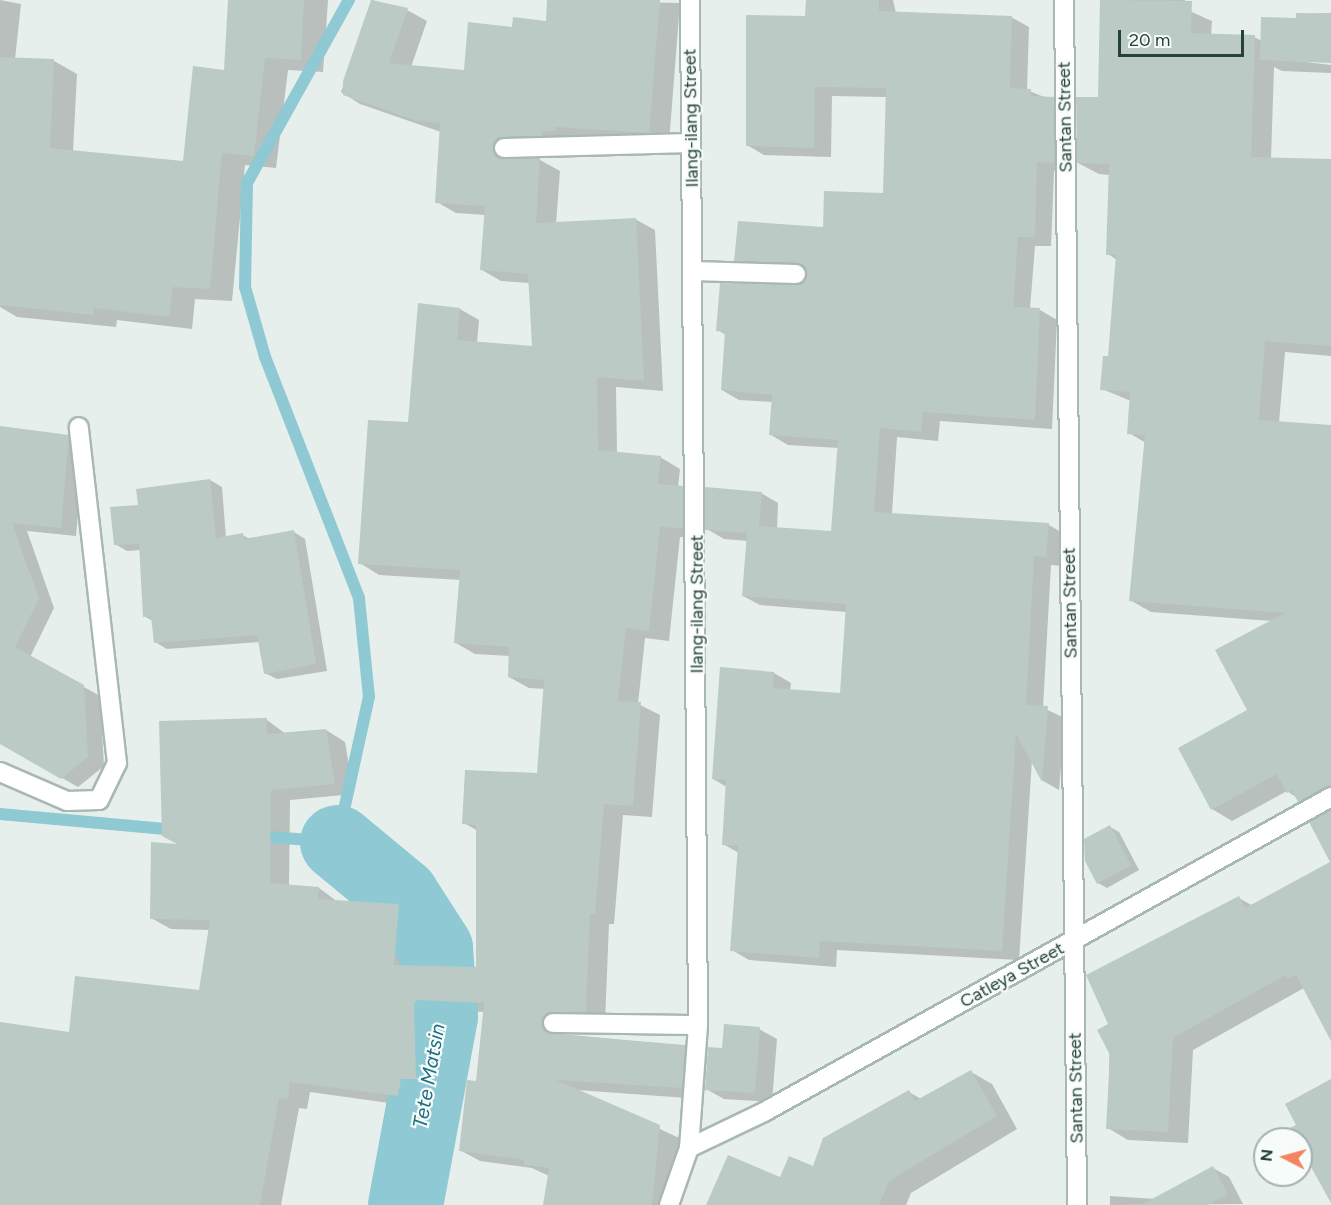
<!DOCTYPE html>
<style>
body{margin:0}
#map{position:relative;width:1331px;height:1205px;overflow:hidden;background:#e6efeb;font-family:Figtree,sans-serif}
div>[style]{position:absolute}
[style*='--x']{left:calc(var(--x)*1px);top:calc(var(--y)*1px);width:calc(var(--w)*1px);rotate:calc(var(--a)*1deg)}
.shadow>*{inset:0;background:#0003}
.stream>*{height:12px;margin:-6px;padding:0 6px;transform-origin:6px;border-radius:6px;background:#8ec9d4}
.river>*{height:75px;margin:-37.5px;padding:0 37.5px;transform-origin:37.5px;border-radius:37.5px;background:#8ec9d4}
.building>*{inset:0;background:#bbcac4}
.roads{filter:drop-shadow(2px 0 #a8b8b2) drop-shadow(-2px 0 #a8b8b2) drop-shadow(0 2px #a8b8b2) drop-shadow(0 -2px #a8b8b2)}
.lane>*{height:18px;margin:-9px;padding:0 9px;transform-origin:9px;border-radius:9px;background:#fff}
.street>*{height:18px;margin:-9px;padding:0 9px;transform-origin:9px;border-radius:9px;background:#fff}
span{translate:-50% -50%;white-space:nowrap;text-align:center;line-height:1.15;-webkit-text-stroke:4.5px #f7fbf9;paint-order:stroke}
.street-label{font-size:18px;color:#24423a}
.water-label{font-size:20px;color:#1c6f80;font-style:italic}
.north{position:absolute;left:1253px;top:1127px;width:60px;height:60px;box-sizing:border-box;background:#f7fbf9;border:2px solid #a3b1ad;border-radius:50%;rotate:276deg;font-size:16px;font-weight:700;line-height:24px;text-align:center;color:#24423a}
.north::after{content:'';display:block;margin:auto;width:21px;height:27px;background:#f4845f;clip-path:polygon(50% 0,100% 100%,50% 72%,0 100%)}
.scale{position:absolute;left:1118px;top:30px;width:126px;height:27px;box-sizing:border-box;border:3px solid #24423a;border-top:0;padding-left:8px;font-size:18px;line-height:21px;white-space:nowrap;color:#24423a;-webkit-text-stroke:4px #f7fbf9;paint-order:stroke}
</style>
<div id="map">
<div class="shadow">
<div style="clip-path:polygon(0 0,21px 4px,15px 59px,54px 61px,77px 74px,73px 152px,184px 163px,225px 71px,229px 0,328px 0,323px 72px,288px 70px,276px 168px,245px 165px,232px 301px,195px 299px,192px 329px,117px 320px,116px 327px,17px 317px,0 307px)"></div>
<div style="clip-path:polygon(372px 0,407px 10px,427px 21px,411px 67px,465px 71px,513px 28px,548px 22px,548px 0,680px 3px,669px 143px,575px 137px,575px 142px,518px 149px,511px 160px,540px 160px,560px 171px,556px 224px,635px 219px,655px 230px,663px 391px,616px 387px,617px 453px,660px 457px,680px 469px,678px 487px,702px 498px,702px 538px,680px 537px,669px 641px,645px 638px,638px 704px,660px 715px,652px 817px,623px 815px,614px 924px,609px 924px,605px 1023px,573px 1022px,561px 1034px,685px 1046px,704px 1057px,701px 1099px,577px 1090px,679px 1138px,672px 1205px,544px 1205px,549px 1176px,532px 1168px,480px 1161px,460px 1150px,477px 1083px,485px 1012px,437px 1010px,433px 1016px,435px 1089px,420px 1090px,418px 1107px,310px 1092px,307px 1109px,299px 1108px,281px 1205px,3px 1205px,0 1023px,70px 1034px,200px 991px,210px 930px,171px 929px,151px 918px,184px 847px,267px 720px,286px 734px,326px 730px,345px 742px,354px 794px,290px 800px,289px 886px,319px 888px,338px 902px,398px 906px,418px 917px,414px 967px,477px 968px,478px 831px,464px 823px,539px 774px,545px 689px,529px 688px,509px 677px,510px 656px,475px 654px,456px 643px,461px 580px,379px 575px,360px 563px,410px 423px,460px 309px,479px 320px,477px 343px,534px 348px,530px 283px,501px 281px,482px 270px,486px 215px,456px 213px,437px 202px,441px 132px,360px 104px,341px 92px)"></div>
<div style="clip-path:polygon(807px 0,893px 0,896px 13px,1011px 17px,1029px 27px,1027px 90px,1071px 108px,1071px 172px,1054px 171px,1051px 246px,1035px 246px,1030px 309px,1040px 310px,1057px 320px,1052px 429px,940px 421px,938px 441px,897px 437px,892px 514px,1049px 525px,1066px 535px,1063px 566px,1051px 565px,1043px 708px,1065px 718px,1059px 790px,1043px 781px,1032px 760px,1019px 960px,837px 950px,836px 967px,749px 960px,732px 950px,739px 853px,723px 844px,727px 787px,713px 779px,774px 673px,791px 683px,790px 691px,841px 695px,847px 612px,760px 605px,743px 596px,748px 541px,724px 539px,707px 529px,761px 493px,778px 503px,777px 529px,833px 533px,839px 448px,788px 445px,771px 435px,773px 402px,739px 400px,722px 390px,726px 335px,718px 330px,796px 287px,809px 275px,808px 272px,753px 270px,736px 260px,824px 229px,884px 195px,887px 97px,832px 96px,831px 157px,764px 155px,747px 145px,807px 18px)"></div>
<div style="clip-path:polygon(1106px 0,1185px 0,1185px 9px,1212px 21px,1211px 35px,1254px 37px,1262px 41px,1297px 19px,1297px 14px,1331px 13px,1331px 62px,1280px 59px,1331px 65px,1331px 73px,1282px 71px,1274px 67px,1271px 159px,1331px 160px,1331px 356px,1285px 352px,1279px 423px,1331px 426px,1331px 807px,1320px 813px,1287px 791px,1232px 821px,1212px 809px,1249px 711px,1273px 621px,1151px 612px,1130px 600px,1146px 443px,1129px 433px,1131px 401px,1102px 389px,1110px 357px,1117px 260px,1108px 254px,1110px 175px,1099px 174px,1078px 163px,1100px 98px)"></div>
<div style="clip-path:polygon(0 436px,68px 436px,84px 446px,76px 536px,27px 531px,54px 608px,30px 657px,100px 696px,104px 766px,78px 787px,0 743px)"></div>
<div style="clip-path:polygon(210px 480px,222px 487px,226px 538px,242px 535px,250px 539px,294px 532px,305px 539px,327px 671px,277px 679px,265px 673px,260px 642px,167px 649px,155px 642px,153px 621px,144px 616px,141px 550px,127px 551px,115px 544px,139px 507px)"></div>
<div style="clip-path:polygon(1110px 827px,1119px 832px,1139px 870px,1107px 888px,1098px 883px)"></div>
<div style="clip-path:polygon(1331px 863px,1331px 1038px,1304px 988px,1193px 1050px,1188px 1143px,1128px 1140px,1108px 1128px,1110px 1025px,1239px 898px,1253px 906px)"></div>
<div style="clip-path:polygon(759px 1029px,777px 1039px,772px 1102px,724px 1099px,706px 1089px,723px 1050px)"></div>
<div style="clip-path:polygon(971px 1072px,992px 1084px,1017px 1129px,911px 1193px,906px 1205px,708px 1205px,814px 1168px,909px 1092px,921px 1099px)"></div>
<div style="clip-path:polygon(1213px 1168px,1229px 1177px,1243px 1204px,1110px 1205px,1110px 1196px,1156px 1199px)"></div>
</div>
<div class="stream">
<div style="--x:0;--y:814;--w:177;--a:5.2"></div>
<div style="--x:256;--y:836;--w:81;--a:4.2"></div>
<div style="--x:337;--y:842;--w:148;--a:-77.6"></div>
<div style="--x:369;--y:697;--w:100;--a:-95.8"></div>
<div style="--x:359;--y:598;--w:259;--a:-111.3"></div>
<div style="--x:265;--y:357;--w:73;--a:-105.9"></div>
<div style="--x:245;--y:287;--w:104;--a:-88.9"></div>
<div style="--x:247;--y:183;--w:210;--a:-60.9"></div>
</div>
<div class="river">
<div style="--x:337;--y:842;--w:83;--a:39.6"></div>
<div style="--x:401;--y:895;--w:63;--a:57.3"></div>
<div style="--x:435;--y:948;--w:68;--a:85.8"></div>
<div style="--x:440;--y:1016;--w:192;--a:100.5"></div>
</div>
<div class="building">
<div style="clip-path:polygon(228px 0,304px 0,301px 60px,265px 58px,254px 156px,222px 153px,210px 289px,173px 287px,169px 317px,94px 308px,93px 315px,0 305px,0 57px,54px 59px,50px 148px,183px 161px,193px 66px,224px 70px)"></div>
<div style="clip-path:polygon(371px 0,408px 8px,389px 63px,464px 70px,468px 22px,512px 27px,513px 17px,546px 21px,547px 0,660px 0,649px 133px,556px 127px,555px 131px,543px 131px,542px 136px,499px 138px,493px 148px,495px 154px,504px 159px,540px 158px,536px 223px,636px 218px,644px 381px,597px 377px,598px 450px,661px 456px,658px 484px,683px 486px,683px 528px,660px 527px,649px 631px,626px 628px,618px 701px,641px 702px,633px 806px,604px 804px,595px 914px,590px 914px,586px 1012px,553px 1012px,542px 1022px,544px 1029px,553px 1034px,685px 1045px,682px 1088px,556px 1080px,660px 1125px,652px 1205px,543px 1205px,549px 1168px,524px 1165px,524px 1160px,459px 1151px,467px 1080px,476px 1081px,484px 1003px,417px 1000px,414px 1004px,416px 1079px,401px 1079px,398px 1096px,290px 1082px,288px 1099px,279px 1098px,260px 1205px,0 1205px,0 1022px,69px 1032px,75px 976px,199px 990px,210px 920px,150px 919px,151px 842px,177px 844px,162px 836px,159px 721px,267px 718px,267px 734px,326px 729px,335px 784px,271px 790px,270px 883px,319px 887px,318px 899px,399px 904px,394px 965px,476px 967px,476px 825px,462px 824px,465px 770px,537px 773px,544px 680px,508px 677px,509px 647px,454px 643px,460px 570px,358px 564px,368px 420px,408px 422px,418px 303px,460px 308px,457px 340px,532px 346px,528px 274px,480px 270px,485px 206px,435px 203px,440px 123px,417px 121px,343px 95px,343px 81px)"></div>
<div style="clip-path:polygon(806px 0,879px 0,879px 11px,1012px 16px,1010px 88px,1031px 89px,1031px 96px,1054px 97px,1054px 163px,1037px 162px,1035px 237px,1018px 237px,1013px 307px,1040px 308px,1035px 420px,923px 412px,921px 432px,880px 428px,874px 512px,1049px 523px,1046px 557px,1034px 556px,1026px 705px,1048px 706px,1042px 782px,1016px 734px,1002px 951px,820px 941px,819px 958px,730px 951px,738px 846px,722px 845px,726px 780px,712px 779px,720px 667px,774px 672px,773px 688px,840px 693px,846px 604px,742px 596px,747px 533px,705px 530px,705px 487px,762px 492px,759px 526px,831px 531px,838px 440px,769px 435px,772px 395px,721px 390px,725px 332px,716px 331px,720px 283px,796px 285px,807px 275px,806px 268px,797px 263px,734px 261px,738px 221px,823px 227px,824px 191px,883px 193px,886px 88px,815px 87px,814px 148px,746px 146px,746px 15px,805px 16px)"></div>
<div style="clip-path:polygon(1100px 0,1192px 1px,1191px 33px,1255px 35px,1251px 157px,1331px 159px,1331px 346px,1265px 341px,1259px 420px,1331px 425px,1331px 786px,1298px 802px,1292px 790px,1287px 793px,1277px 774px,1211px 810px,1178px 748px,1247px 710px,1215px 650px,1285px 613px,1129px 601px,1145px 435px,1127px 434px,1130px 392px,1100px 390px,1103px 356px,1108px 356px,1116px 255px,1106px 255px,1109px 164px,1077px 163px,1076px 97px,1098px 97px)"></div>
<div style="clip-path:polygon(1296px 13px,1331px 14px,1331px 63px,1260px 60px,1261px 17px,1296px 18px)"></div>
<div style="clip-path:polygon(0 426px,69px 435px,61px 528px,12px 523px,39px 599px,15px 647px,84px 685px,88px 757px,61px 779px,0 744px)"></div>
<div style="clip-path:polygon(210px 479px,216px 538px,243px 533px,244px 539px,294px 530px,316px 664px,264px 674px,257px 635px,154px 643px,151px 616px,143px 617px,139px 544px,114px 545px,110px 507px,138px 505px,136px 489px)"></div>
<div style="clip-path:polygon(1331px 810px,1331px 1041px,1296px 975px,1288px 979px,1286px 975px,1173px 1038px,1168px 1132px,1106px 1129px,1110px 1055px,1097px 1030px,1108px 1024px,1086px 975px,1239px 896px,1245px 908px,1330px 862px,1309px 822px)"></div>
<div style="clip-path:polygon(1110px 825px,1131px 865px,1097px 884px,1085px 861px,1084px 839px)"></div>
<div style="clip-path:polygon(724px 1024px,760px 1027px,755px 1093px,705px 1090px,708px 1047px,722px 1048px)"></div>
<div style="clip-path:polygon(971px 1070px,997px 1116px,889px 1181px,879px 1205px,706px 1205px,728px 1155px,780px 1177px,789px 1156px,813px 1166px,823px 1138px,909px 1090px,915px 1101px)"></div>
<div style="clip-path:polygon(1331px 1079px,1331px 1203px,1301px 1149px,1301px 1139px,1296px 1139px,1290px 1128px,1296px 1125px,1285px 1104px)"></div>
<div style="clip-path:polygon(1213px 1166px,1228px 1194px,1208px 1205px,1141px 1205px)"></div>
</div>
<div class="roads">
<div class="lane">
<div style="--x:504;--y:148;--w:187;--a:-1.5"></div>
<div style="--x:693;--y:271;--w:103;--a:1.7"></div>
<div style="--x:553;--y:1023;--w:145;--a:0.8"></div>
</div>
<div class="street">
<div style="--x:1064;--y:0;--w:1205;--a:89.38"></div>
<div style="--x:0;--y:772;--w:73;--a:23.4"></div>
<div style="--x:67;--y:801;--w:32;--a:-2"></div>
<div style="--x:99;--y:800;--w:41;--a:-64.1"></div>
<div style="--x:117;--y:763;--w:338;--a:-96.5"></div>
<div style="--x:689;--y:1148;--w:83;--a:-25.6"></div>
<div style="--x:764;--y:1112;--w:649;--a:-29.05"></div>
<div style="--x:669;--y:1205;--w:60;--a:-70.7"></div>
<div style="--x:689;--y:1148;--w:123;--a:-85.8"></div>
<div style="--x:698;--y:1025;--w:1025;--a:-90.45"></div>
</div>
</div>
<div class="street-label">
<span style="left:1065px;top:117px;rotate:-91deg">Santan Street</span>
<span style="left:691px;top:118px;rotate:-91deg">Ilang-ilang Street</span>
<span style="left:1070px;top:603px;rotate:-91deg">Santan Street</span>
<span style="left:697px;top:604px;rotate:-90deg">Ilang-ilang Street</span>
<span style="left:1012px;top:975px;rotate:-29deg">Catleya Street</span>
<span style="left:1076px;top:1088px;rotate:-91deg">Santan Street</span>
</div>
<div class="water-label">
<span style="left:429px;top:1076px;rotate:-80deg">Tete Matsin</span>
</div>
<div class="north">N</div>
<div class="scale">20 m</div>
</div>
